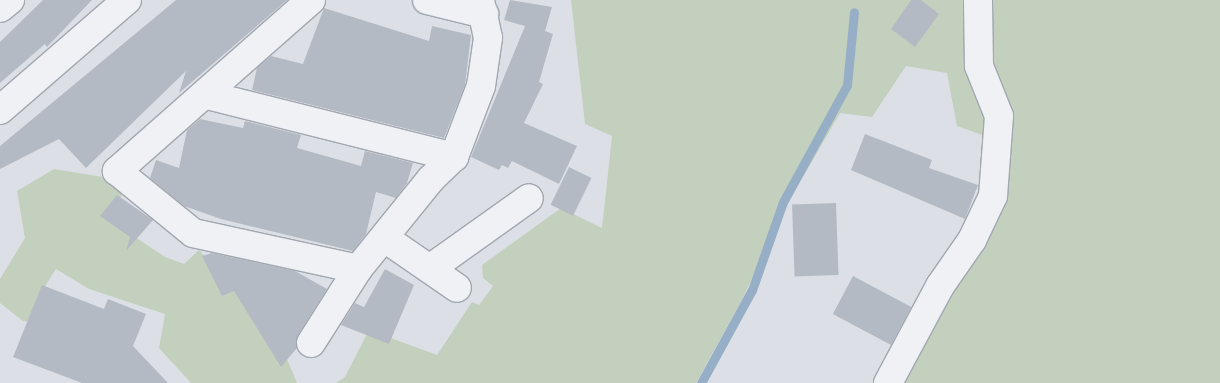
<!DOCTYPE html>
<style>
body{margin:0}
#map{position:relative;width:1220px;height:383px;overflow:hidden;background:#dce0e6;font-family:"Asap Condensed",sans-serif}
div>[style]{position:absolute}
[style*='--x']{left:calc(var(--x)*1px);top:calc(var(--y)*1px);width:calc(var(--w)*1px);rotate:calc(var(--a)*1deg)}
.green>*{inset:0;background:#c3d0bd}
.stream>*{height:9px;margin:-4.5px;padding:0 4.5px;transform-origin:4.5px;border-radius:4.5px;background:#97afc6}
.building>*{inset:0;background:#b4bac3;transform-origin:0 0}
.roads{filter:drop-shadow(1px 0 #a2a7b0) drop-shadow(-1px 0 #a2a7b0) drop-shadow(0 1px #a2a7b0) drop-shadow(0 -1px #a2a7b0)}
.minor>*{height:28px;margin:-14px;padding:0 14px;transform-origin:14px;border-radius:14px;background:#eff1f5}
span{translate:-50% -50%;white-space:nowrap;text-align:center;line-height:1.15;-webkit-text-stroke:4px #ebeff4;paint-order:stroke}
</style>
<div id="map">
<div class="green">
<div style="clip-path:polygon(571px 0,1220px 0,1220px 383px,890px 383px,960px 248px,999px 141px,957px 126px,947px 73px,906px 66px,872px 117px,840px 113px,782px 213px,744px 296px,696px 383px,336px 383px,345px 377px,369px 330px,437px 355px,472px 302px,479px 305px,493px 286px,483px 278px,482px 265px,561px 208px,602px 228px,612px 136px,585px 124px)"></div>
<div style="clip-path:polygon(54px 169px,115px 179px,127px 189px,112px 207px,132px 235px,165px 257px,184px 264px,199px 250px,257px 316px,287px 359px,297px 383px,191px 383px,159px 348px,165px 314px,89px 289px,56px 269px,39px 296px,34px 322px,23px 321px,0 303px,0 279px,25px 238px,17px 191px)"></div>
</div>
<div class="stream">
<div style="--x:701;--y:383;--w:106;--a:-61.3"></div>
<div style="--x:752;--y:290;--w:93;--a:-70.6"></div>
<div style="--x:783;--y:202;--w:133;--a:-61.3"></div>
<div style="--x:847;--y:85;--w:73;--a:-84.5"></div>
</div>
<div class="building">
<div style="clip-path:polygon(43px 0,92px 0,47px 47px,45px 44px,0 83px,0 42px)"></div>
<div style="clip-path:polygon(176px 0,287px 0,179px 93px,186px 71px,86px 168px,59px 139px,0 169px,0 146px)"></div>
<div style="clip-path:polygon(510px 0,552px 7px,545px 31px,553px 34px,539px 82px,543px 84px,524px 123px,577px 146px,559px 184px,512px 161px,508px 168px,502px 165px,499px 170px,471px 157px,525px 26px,504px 20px)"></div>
<div style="clip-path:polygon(911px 0,921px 0,939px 14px,915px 47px,891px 29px)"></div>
<div style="clip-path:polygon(324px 8px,429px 41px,432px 26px,471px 35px,465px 85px,444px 138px,252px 90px,257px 68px,271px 56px,303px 64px)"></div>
<div style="clip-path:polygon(200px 119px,243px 128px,245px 121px,301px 135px,297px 148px,361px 166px,365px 151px,413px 163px,407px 183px,396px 198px,376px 192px,366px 234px,353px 251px,221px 219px,184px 206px,150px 178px,156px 160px,179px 168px,187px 130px)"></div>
<div style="clip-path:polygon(865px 134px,932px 160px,929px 168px,978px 185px,965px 219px,851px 170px)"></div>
<div style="left:569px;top:167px;width:25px;height:42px;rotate:26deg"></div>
<div style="clip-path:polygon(117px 195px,153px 220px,126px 251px,130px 237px,100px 216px)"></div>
<div style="left:836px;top:203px;width:72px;height:44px;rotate:88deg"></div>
<div style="clip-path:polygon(212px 253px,295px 271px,327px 289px,298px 335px,297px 348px,281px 367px,234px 291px,222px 296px,202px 256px)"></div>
<div style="clip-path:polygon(385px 269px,414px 285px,389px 344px,341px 325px,355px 303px,364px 307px)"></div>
<div style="left:853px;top:276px;width:66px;height:43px;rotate:28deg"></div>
<div style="clip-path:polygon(42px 285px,104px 309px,108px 299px,146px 314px,133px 346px,168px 383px,82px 383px,13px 357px)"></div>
</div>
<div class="roads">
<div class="minor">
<div style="--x:311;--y:0;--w:259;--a:138.6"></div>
<div style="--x:117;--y:171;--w:98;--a:39.2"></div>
<div style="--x:193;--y:233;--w:169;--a:12.3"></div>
<div style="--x:427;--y:0;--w:59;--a:13.8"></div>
<div style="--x:0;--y:8;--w:13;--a:-39"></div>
<div style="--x:207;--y:95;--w:255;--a:14.1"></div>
<div style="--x:0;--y:110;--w:168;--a:-40.9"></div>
<div style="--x:386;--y:239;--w:86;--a:34.6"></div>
<div style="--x:431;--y:268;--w:120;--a:-35.5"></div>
<div style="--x:311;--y:343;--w:88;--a:-57.6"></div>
<div style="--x:358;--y:269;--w:116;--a:-51"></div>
<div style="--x:431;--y:179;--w:32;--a:-44"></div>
<div style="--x:454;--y:157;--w:76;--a:-69.2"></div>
<div style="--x:481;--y:86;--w:49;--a:-81.7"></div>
<div style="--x:488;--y:38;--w:39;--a:-102"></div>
<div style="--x:888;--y:383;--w:110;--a:-61.8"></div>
<div style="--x:940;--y:286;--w:56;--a:-55.2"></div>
<div style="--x:972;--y:240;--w:49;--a:-64.5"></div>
<div style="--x:993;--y:196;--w:80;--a:-85.7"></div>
<div style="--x:999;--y:116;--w:54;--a:-111.8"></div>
<div style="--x:979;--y:66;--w:66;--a:-90.9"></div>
</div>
</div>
</div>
